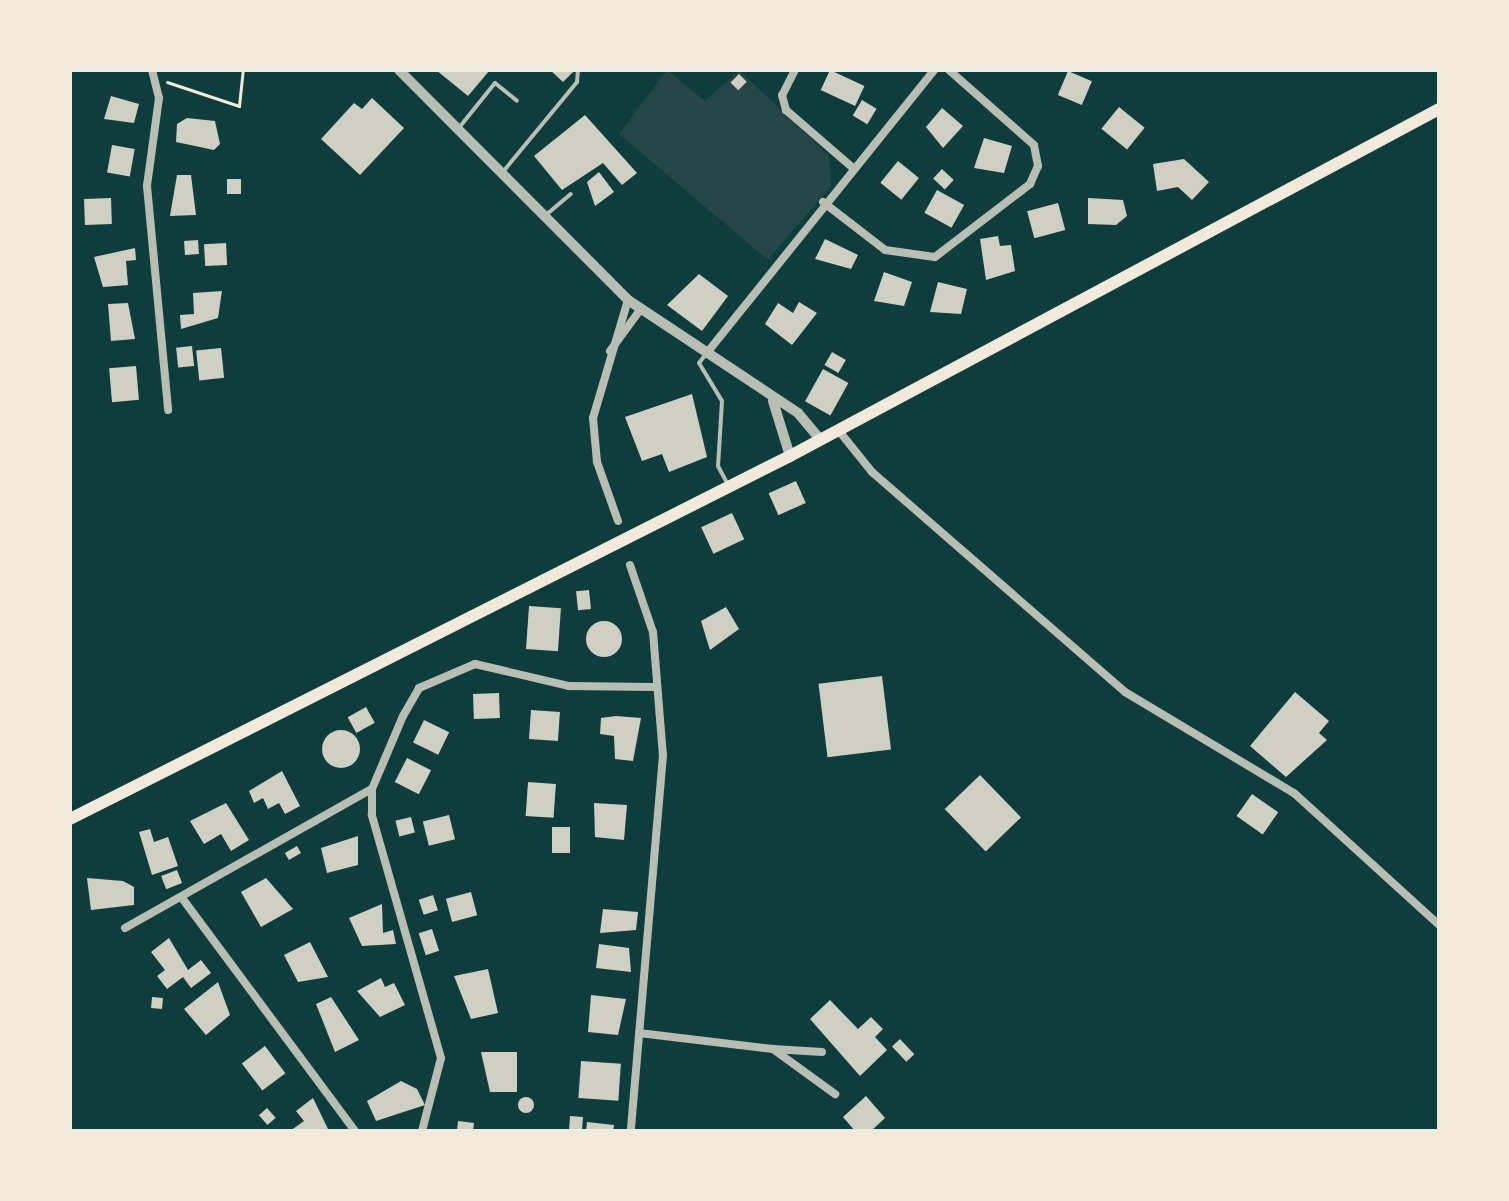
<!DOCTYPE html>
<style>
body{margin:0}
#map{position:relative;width:1509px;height:1201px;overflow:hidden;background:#0f3d3e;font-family:"Golos Text",sans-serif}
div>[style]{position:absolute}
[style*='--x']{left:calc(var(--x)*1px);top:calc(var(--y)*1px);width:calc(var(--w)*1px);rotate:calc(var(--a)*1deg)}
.green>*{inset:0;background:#244646}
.building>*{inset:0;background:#cfcfc3;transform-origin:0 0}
.round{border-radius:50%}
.path>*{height:3px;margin:-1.5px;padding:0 1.5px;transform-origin:1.5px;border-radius:1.5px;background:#f1e9da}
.service>*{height:4px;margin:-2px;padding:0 2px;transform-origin:2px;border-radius:2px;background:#b8beb3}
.minor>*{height:8px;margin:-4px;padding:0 4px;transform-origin:4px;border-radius:4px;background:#b8beb3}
.tertiary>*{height:10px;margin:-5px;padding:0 5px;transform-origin:5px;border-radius:5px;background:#b8beb3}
.secondary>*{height:12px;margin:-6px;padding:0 6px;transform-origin:6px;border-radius:6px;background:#f1e9da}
span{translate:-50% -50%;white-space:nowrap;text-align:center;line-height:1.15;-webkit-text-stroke:6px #f1e9da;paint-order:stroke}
.frame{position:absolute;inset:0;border:72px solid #f1e9da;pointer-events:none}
</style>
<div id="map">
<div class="green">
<div style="clip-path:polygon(667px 70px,705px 101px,739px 70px,829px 156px,831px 186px,768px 260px,619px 134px)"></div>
</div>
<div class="building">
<div style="clip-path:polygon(436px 70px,490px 70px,468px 96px)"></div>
<div style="clip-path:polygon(550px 70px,575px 70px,563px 82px)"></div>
<div style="left:830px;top:70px;width:38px;height:22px;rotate:25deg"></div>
<div style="left:1068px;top:71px;width:26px;height:26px;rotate:23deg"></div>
<div style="left:739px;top:74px;width:11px;height:12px;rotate:45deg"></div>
<div style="clip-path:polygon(111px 96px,139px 104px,134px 123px,104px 119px)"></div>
<div style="clip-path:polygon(372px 98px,404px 128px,360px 175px,321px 139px,354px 103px,362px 109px)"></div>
<div style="left:862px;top:100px;width:17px;height:18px;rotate:31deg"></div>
<div style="left:1119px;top:107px;width:33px;height:28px;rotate:39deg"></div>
<div style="clip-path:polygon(942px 108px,963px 126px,943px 148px,926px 127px)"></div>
<div style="clip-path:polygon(585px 115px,637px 173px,622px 185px,603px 163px,562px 190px,534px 156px)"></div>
<div style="clip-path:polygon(187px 118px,215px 121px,220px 144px,214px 150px,176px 142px,177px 124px)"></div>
<div style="clip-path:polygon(984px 138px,1012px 146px,1004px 173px,974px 168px)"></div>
<div style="left:112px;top:145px;width:23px;height:28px;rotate:10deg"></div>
<div style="clip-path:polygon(1184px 159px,1209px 182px,1192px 200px,1178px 187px,1157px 191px,1153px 164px)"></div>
<div style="left:898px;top:161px;width:27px;height:28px;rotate:39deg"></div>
<div style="left:942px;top:169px;width:16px;height:13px;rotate:43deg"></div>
<div style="clip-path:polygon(599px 172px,614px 192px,595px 206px,587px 182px)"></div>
<div style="clip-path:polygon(177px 175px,191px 175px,196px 215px,170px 216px)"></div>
<div style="left:227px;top:179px;width:14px;height:15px"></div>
<div style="left:937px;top:190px;width:31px;height:26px;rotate:29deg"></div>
<div style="left:111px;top:198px;width:26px;height:27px;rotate:88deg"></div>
<div style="clip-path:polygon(1088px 198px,1123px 200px,1127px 216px,1116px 225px,1088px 224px)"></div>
<div style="left:1058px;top:203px;width:28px;height:32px;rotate:75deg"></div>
<div style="clip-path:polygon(998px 236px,1000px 246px,1011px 245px,1015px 271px,986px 280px,980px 239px)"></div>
<div style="clip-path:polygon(825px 239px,858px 255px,851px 269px,815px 259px)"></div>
<div style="left:198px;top:240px;width:14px;height:14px;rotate:86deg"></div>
<div style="left:226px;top:243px;width:22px;height:22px;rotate:87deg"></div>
<div style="clip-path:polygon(135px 248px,136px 260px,126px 261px,128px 285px,103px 287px,94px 257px)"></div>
<div style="clip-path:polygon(884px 272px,912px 282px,904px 306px,874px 301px)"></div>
<div style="clip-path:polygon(699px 274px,728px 296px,702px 331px,667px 305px)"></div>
<div style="clip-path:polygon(938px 282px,967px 289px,961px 314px,930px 312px)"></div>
<div style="clip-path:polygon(222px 291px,218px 318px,181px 329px,180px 315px,194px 314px,193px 293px)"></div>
<div style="clip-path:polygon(799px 302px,817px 313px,792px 345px,765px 324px,778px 303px,793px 313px)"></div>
<div style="clip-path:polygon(128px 303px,135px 339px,111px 341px,108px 304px)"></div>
<div style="left:192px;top:346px;width:20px;height:16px;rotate:84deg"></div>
<div style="left:221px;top:348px;width:30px;height:25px;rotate:84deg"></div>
<div style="left:832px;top:352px;width:16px;height:15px;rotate:30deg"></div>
<div style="left:136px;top:366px;width:34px;height:27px;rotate:85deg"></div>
<div style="left:823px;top:369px;width:29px;height:37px;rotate:29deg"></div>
<div style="clip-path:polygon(692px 394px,707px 457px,669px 472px,662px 454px,642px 461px,625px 417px)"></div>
<div style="left:796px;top:481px;width:24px;height:30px;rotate:66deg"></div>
<div style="left:732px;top:513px;width:29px;height:34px;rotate:65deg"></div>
<div style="left:589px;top:590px;width:19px;height:13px;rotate:84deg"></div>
<div style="left:529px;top:606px;width:32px;height:43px;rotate:4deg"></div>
<div style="clip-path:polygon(726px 607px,739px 629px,710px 650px,701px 621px)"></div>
<div class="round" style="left:586px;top:621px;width:36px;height:36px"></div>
<div style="left:882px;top:676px;width:74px;height:64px;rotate:83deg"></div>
<div style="clip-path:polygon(1295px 692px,1329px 721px,1319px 733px,1327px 740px,1286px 777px,1250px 746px)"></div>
<div style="left:499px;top:693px;width:25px;height:26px;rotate:88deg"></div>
<div style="left:366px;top:707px;width:18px;height:21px;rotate:61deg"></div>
<div style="left:531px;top:710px;width:29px;height:29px;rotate:4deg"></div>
<div style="clip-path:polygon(616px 716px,641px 718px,633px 761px,615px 759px,614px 736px,600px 734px,601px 718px)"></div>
<div style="left:424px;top:720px;width:28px;height:25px;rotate:26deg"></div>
<div class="round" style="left:322px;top:730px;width:38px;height:38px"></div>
<div style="left:407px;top:758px;width:27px;height:27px;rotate:27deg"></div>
<div style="clip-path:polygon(282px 771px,300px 806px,285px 814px,279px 803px,268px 809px,263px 798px,254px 803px,249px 791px)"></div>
<div style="left:980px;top:775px;width:59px;height:49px;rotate:46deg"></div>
<div style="left:528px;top:782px;width:28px;height:34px;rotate:4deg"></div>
<div style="left:1252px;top:794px;width:32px;height:27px;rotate:35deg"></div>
<div style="clip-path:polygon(226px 803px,249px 840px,231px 851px,221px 834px,204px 844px,190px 821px)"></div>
<div style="clip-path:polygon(594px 803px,627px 805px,624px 840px,595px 837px)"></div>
<div style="left:449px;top:815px;width:25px;height:27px;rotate:76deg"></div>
<div style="left:411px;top:817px;width:16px;height:16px;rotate:76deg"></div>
<div style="left:552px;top:827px;width:18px;height:26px"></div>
<div style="clip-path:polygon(150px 829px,154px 842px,168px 837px,178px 866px,152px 875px,139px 832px)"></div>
<div style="clip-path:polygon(358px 836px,358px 865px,327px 873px,321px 848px)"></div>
<div style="left:297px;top:846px;width:8px;height:14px;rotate:60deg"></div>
<div style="left:177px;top:870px;width:14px;height:17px;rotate:69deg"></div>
<div style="clip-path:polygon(87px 878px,123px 881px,134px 887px,134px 905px,91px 910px)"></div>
<div style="clip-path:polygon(266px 878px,293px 909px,261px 927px,241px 892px)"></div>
<div style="left:471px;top:892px;width:24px;height:26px;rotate:75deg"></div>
<div style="left:433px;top:895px;width:16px;height:15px;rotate:72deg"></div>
<div style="clip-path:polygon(382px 904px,383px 933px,393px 930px,396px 944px,362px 946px,349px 918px)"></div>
<div style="clip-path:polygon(603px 909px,638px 912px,636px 930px,600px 933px)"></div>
<div style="left:432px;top:929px;width:23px;height:14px;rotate:72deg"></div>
<div style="clip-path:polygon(169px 938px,188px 970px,201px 960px,211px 973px,191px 988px,183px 977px,167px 989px,157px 976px,165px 970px,151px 952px)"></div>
<div style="clip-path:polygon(310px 942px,328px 977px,298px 982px,284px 955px)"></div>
<div style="clip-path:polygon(599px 944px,629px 948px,631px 972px,596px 968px)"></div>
<div style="clip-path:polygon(488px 969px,498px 1013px,471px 1019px,454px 976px)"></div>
<div style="clip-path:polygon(381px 978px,385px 987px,394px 983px,405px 1005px,380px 1017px,357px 991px)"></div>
<div style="clip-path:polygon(218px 982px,230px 1015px,206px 1035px,184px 1009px)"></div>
<div style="clip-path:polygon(591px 995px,626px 999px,618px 1035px,588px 1032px)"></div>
<div style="left:152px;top:997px;width:11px;height:11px;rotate:5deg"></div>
<div style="clip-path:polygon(331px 997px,359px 1040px,335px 1052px,316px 1004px)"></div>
<div style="clip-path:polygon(830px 1000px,858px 1029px,871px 1017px,883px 1029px,875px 1037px,887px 1050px,860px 1076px,810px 1019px)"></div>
<div style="left:900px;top:1039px;width:21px;height:11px;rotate:47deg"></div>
<div style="left:265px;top:1046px;width:34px;height:29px;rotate:53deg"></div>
<div style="clip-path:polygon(481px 1052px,517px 1052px,517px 1092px,490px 1092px)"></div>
<div style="left:581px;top:1061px;width:40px;height:37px;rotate:4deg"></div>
<div style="clip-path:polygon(401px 1081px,417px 1089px,425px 1105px,376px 1121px,367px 1101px)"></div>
<div style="clip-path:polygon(866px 1096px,885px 1118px,871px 1131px,855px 1131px,843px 1117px)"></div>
<div class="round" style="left:518px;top:1097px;width:16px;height:16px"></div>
<div style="clip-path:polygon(313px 1098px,328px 1129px,290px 1131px,304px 1121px,296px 1111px)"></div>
<div style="left:267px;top:1108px;width:13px;height:11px;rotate:48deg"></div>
<div style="left:570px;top:1116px;width:13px;height:15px;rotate:4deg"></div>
<div style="clip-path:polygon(458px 1121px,474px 1123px,473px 1131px,457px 1131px)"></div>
<div style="clip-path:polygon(587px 1122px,614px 1125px,613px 1131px,586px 1131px)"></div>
</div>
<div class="path">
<div style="--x:167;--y:82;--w:76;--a:18.4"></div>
<div style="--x:239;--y:106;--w:36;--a:-84"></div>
</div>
<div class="service">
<div style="--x:458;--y:129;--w:59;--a:-51.2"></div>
<div style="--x:495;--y:83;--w:28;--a:39"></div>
<div style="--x:502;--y:173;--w:118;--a:-50.5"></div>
<div style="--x:577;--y:82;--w:12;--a:-85"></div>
<div style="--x:547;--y:214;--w:31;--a:-40"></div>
<div style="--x:706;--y:354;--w:11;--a:128"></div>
<div style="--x:699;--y:363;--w:44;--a:58.8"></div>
<div style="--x:722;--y:401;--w:65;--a:93.5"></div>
<div style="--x:718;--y:466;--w:21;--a:62"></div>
</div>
<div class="minor">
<div style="--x:152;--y:70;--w:29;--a:76"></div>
<div style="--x:159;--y:98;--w:89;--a:97.8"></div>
<div style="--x:147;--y:186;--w:225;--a:84.6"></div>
<div style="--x:795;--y:70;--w:28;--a:117"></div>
<div style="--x:782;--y:95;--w:16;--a:75"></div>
<div style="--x:786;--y:110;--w:89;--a:40.9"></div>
<div style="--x:823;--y:202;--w:78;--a:37.7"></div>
<div style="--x:885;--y:250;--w:50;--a:8"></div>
<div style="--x:935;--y:257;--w:120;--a:-37.5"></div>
<div style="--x:1030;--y:184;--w:20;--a:-66"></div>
<div style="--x:1038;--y:166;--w:21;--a:-101"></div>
<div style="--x:1034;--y:145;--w:113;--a:-138.6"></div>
<div style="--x:610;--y:351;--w:51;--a:-53.8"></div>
<div style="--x:706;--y:354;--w:364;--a:-51.2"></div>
<div style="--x:839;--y:431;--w:53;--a:51.2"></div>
<div style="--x:872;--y:472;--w:335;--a:41"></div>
<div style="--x:1125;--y:692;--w:197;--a:30.9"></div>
<div style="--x:1294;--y:793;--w:196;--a:42.3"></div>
<div style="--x:618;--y:521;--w:63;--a:-109.6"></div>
<div style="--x:597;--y:462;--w:44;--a:-95.2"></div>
<div style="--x:593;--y:418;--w:123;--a:-73.5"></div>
<div style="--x:630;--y:565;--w:71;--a:71.1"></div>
<div style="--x:653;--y:632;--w:123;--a:85.4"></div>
<div style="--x:663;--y:755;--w:377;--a:94.9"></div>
<div style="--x:182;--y:898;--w:290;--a:53.4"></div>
<div style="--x:125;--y:928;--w:283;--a:-29.4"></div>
<div style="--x:639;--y:1033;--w:135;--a:6.8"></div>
<div style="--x:773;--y:1049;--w:77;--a:36"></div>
<div style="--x:773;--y:1049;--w:49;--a:3.5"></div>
<div style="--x:422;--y:1131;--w:75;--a:-75.4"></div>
<div style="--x:441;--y:1058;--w:253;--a:-105.9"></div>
<div style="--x:372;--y:815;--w:26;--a:-90"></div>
<div style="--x:372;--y:789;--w:79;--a:-67"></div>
<div style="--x:403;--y:716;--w:32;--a:-60"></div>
<div style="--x:419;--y:688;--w:61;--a:-23.2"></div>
<div style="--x:475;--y:664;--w:97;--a:13.2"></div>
<div style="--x:569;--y:686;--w:84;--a:0.7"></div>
</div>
<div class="tertiary">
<div style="--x:399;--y:70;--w:325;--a:45.1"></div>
<div style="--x:628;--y:300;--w:204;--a:33.6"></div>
<div style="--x:798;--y:413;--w:35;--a:50"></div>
<div style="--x:773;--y:401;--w:58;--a:72.8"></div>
</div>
<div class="secondary">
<div style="--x:70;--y:819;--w:806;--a:-26.76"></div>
<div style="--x:790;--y:456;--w:736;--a:-28.13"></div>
</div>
<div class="frame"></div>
</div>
